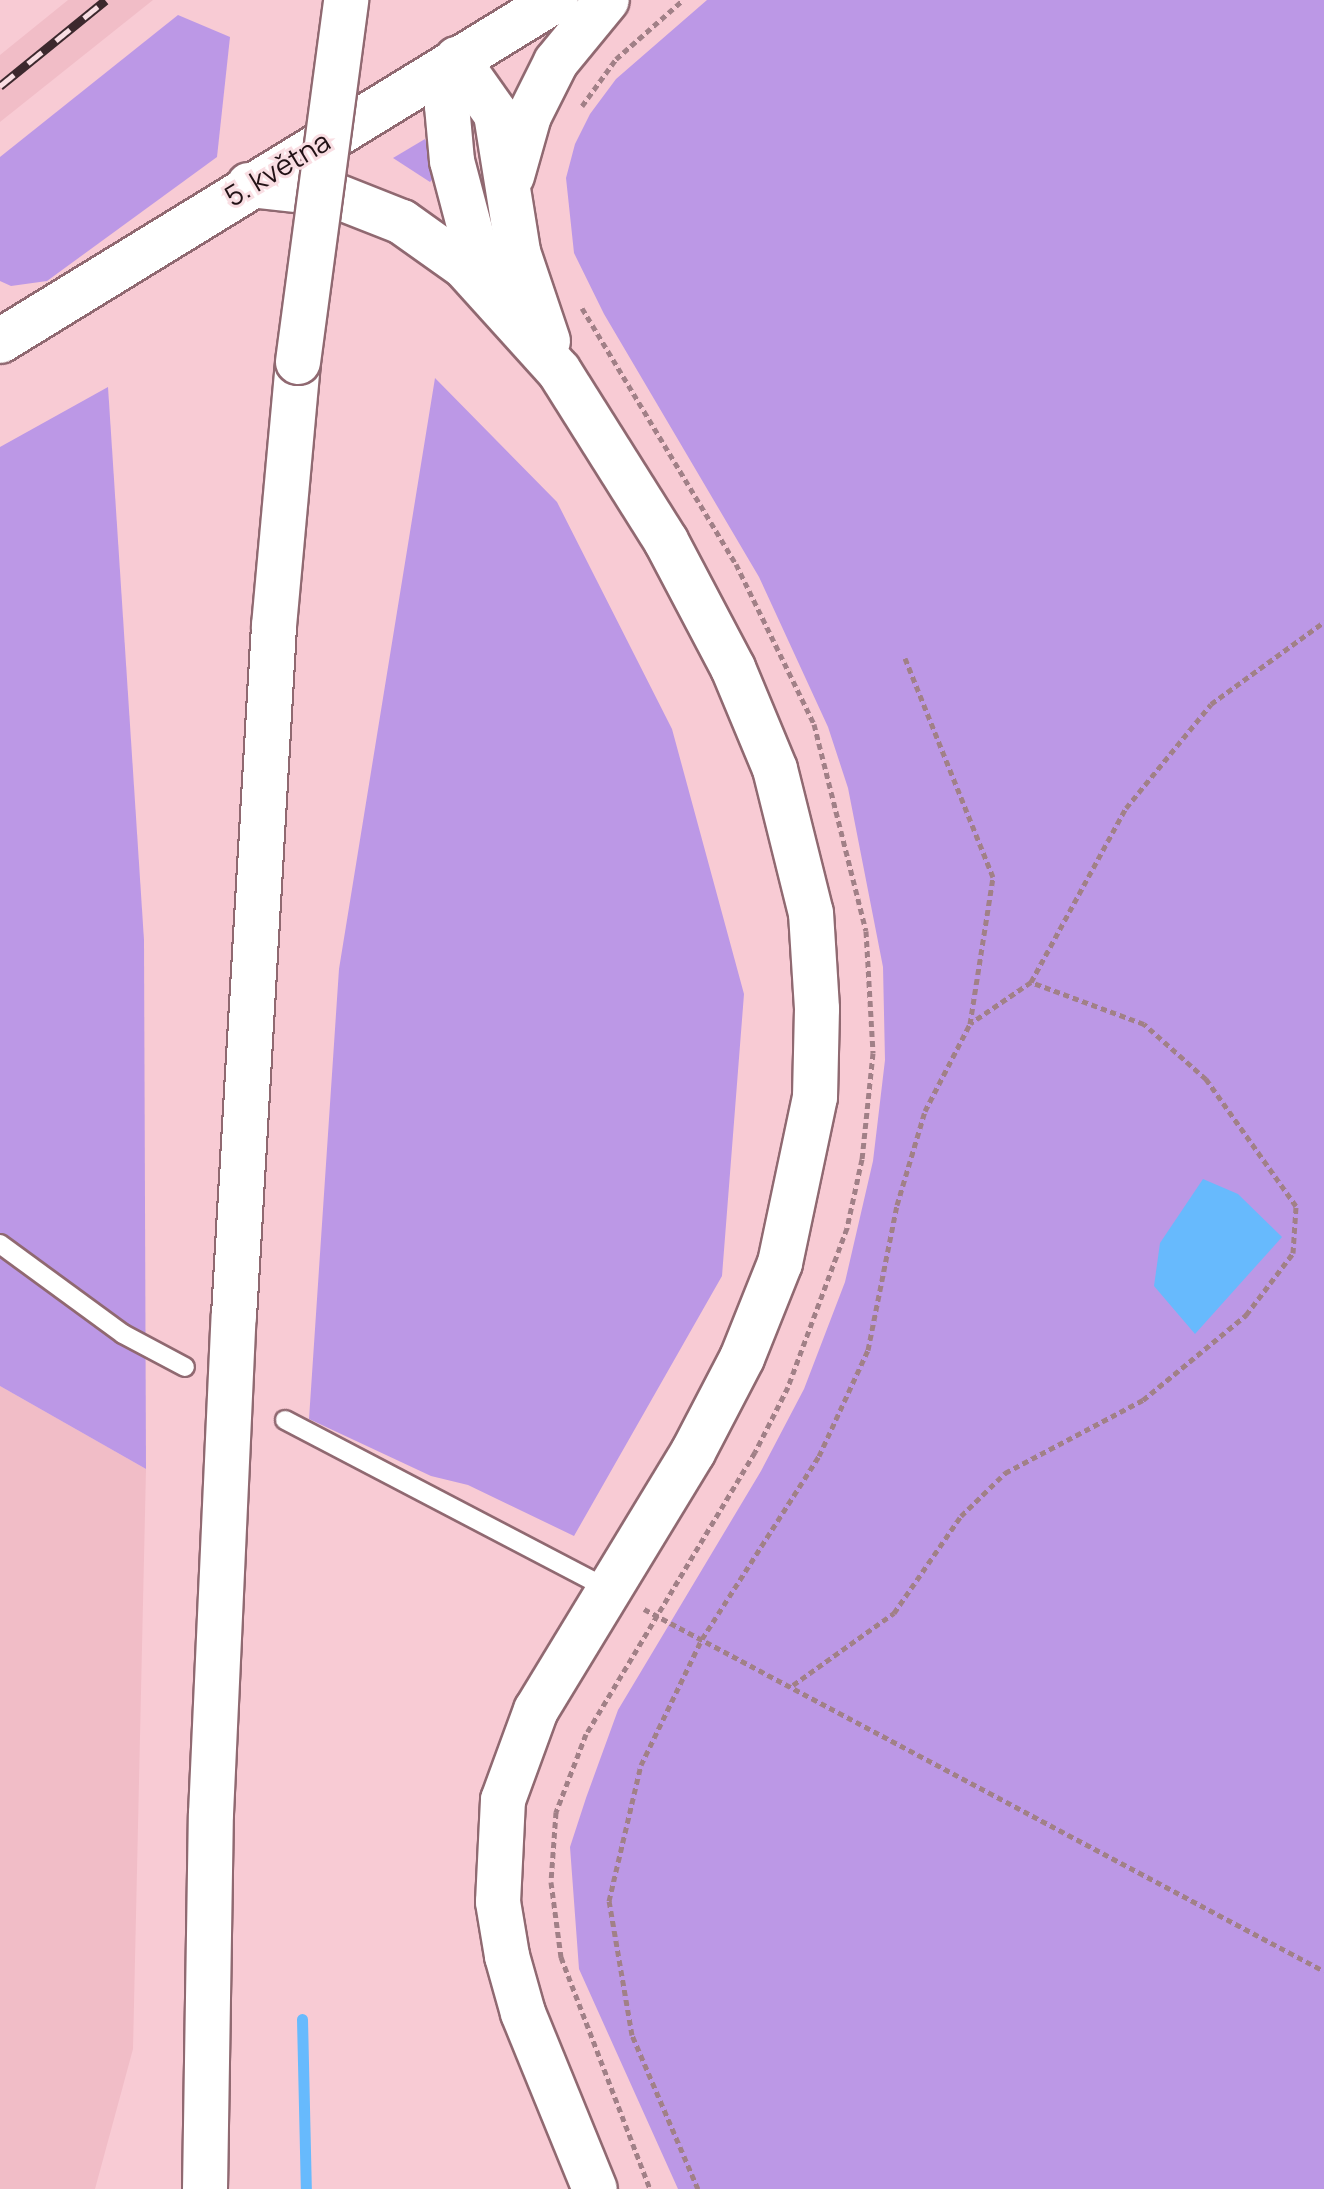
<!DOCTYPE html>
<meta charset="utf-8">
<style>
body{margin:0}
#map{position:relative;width:1324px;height:2189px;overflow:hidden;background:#f8cbd4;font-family:Manrope,sans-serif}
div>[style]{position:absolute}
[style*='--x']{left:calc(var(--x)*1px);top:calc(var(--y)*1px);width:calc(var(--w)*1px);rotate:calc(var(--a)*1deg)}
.built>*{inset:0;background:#f1bdc7}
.green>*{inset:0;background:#bc98e6}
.water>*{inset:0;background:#67bafd}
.stream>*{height:11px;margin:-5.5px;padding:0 5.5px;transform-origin:5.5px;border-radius:5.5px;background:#67bafd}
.path>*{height:5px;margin-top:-2.5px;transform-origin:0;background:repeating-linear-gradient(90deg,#a18087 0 6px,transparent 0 10px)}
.roads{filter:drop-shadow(2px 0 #906971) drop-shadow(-2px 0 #906971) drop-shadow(0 2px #906971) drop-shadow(0 -2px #906971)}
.service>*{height:18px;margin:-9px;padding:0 9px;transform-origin:9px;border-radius:9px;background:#fff}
.tertiary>*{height:44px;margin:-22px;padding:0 22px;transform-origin:22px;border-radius:22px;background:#fff}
.primary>*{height:44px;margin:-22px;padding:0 22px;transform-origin:22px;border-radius:22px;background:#fff}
.rail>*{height:9px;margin-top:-4.5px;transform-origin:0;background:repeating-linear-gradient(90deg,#f9dee3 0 18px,#3c282d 0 36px);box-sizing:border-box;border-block:2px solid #3c282d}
.bridges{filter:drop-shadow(2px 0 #906971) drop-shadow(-2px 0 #906971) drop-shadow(0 2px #906971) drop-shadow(0 -2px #906971)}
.primary-bridge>*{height:44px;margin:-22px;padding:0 22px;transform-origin:22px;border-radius:22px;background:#fff}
span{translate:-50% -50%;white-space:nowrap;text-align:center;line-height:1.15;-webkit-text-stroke:6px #f9dee3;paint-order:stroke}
.street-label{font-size:28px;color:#221216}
</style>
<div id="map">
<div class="built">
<div style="clip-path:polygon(68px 0,153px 0,0 122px,0 55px)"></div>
<div style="clip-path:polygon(0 1386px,146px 1469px,133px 2049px,95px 2189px,0 2189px)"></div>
</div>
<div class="green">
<div style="clip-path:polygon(707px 0,1324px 0,1324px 2189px,678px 2189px,579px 1969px,570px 1847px,586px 1798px,618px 1710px,761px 1471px,804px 1389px,845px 1282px,873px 1161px,885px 1060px,883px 967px,848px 788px,828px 727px,759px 577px,604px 314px,574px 253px,566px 178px,575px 144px,590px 114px,616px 79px)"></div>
<div style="clip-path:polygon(178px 15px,230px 37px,217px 157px,47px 281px,11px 286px,0 281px,0 157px)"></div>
<div style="clip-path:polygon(425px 139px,439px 173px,430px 182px,393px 158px)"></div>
<div style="clip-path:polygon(435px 378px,557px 502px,672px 729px,744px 994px,722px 1276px,574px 1536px,468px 1485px,431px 1476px,309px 1419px,339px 969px)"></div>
<div style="clip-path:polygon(108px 387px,144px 940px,146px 1469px,0 1386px,0 447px)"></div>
</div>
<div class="water">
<div style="clip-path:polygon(1203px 1179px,1238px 1194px,1282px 1237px,1195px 1334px,1154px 1286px,1160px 1243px)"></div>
</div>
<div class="stream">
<div style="--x:302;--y:2019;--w:170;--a:88.7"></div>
</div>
<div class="path">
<div style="--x:582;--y:106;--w:58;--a:-54.1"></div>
<div style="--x:616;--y:59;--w:89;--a:-41.4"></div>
<div style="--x:582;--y:308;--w:299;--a:59"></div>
<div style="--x:736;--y:564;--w:178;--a:64"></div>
<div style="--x:814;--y:724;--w:213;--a:75.9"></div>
<div style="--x:866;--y:931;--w:122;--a:86.7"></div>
<div style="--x:873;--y:1053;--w:107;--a:95.9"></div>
<div style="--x:862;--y:1159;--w:71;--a:102.3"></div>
<div style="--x:847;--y:1228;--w:170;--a:110.4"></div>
<div style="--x:788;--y:1387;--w:73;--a:116.9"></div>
<div style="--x:755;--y:1452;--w:329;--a:120.9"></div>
<div style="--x:586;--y:1734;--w:84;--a:111"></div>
<div style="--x:556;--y:1812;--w:70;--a:94.1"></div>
<div style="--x:551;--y:1882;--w:76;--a:82.4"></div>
<div style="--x:561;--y:1957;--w:248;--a:69"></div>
<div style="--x:1031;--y:982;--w:198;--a:-61.4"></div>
<div style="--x:1126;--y:808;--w:134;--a:-50.7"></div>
<div style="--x:1211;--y:704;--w:140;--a:-36"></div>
<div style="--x:644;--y:1609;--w:770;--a:28.03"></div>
<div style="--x:793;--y:1685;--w:124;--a:-35.5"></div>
<div style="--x:894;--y:1613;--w:118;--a:-55.4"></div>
<div style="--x:961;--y:1516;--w:62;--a:-44.3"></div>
<div style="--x:1005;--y:1473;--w:156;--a:-27.9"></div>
<div style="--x:1143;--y:1400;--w:134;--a:-39.5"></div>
<div style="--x:1246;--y:1315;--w:78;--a:-52.8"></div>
<div style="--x:1293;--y:1253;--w:47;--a:-86.3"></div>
<div style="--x:1296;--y:1206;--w:156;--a:-125.3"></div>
<div style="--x:1206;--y:1079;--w:83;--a:-138.4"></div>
<div style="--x:1144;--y:1024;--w:121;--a:-159.6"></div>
<div style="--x:1031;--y:982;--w:73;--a:145.7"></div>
<div style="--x:698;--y:2189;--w:168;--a:-113.2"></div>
<div style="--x:632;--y:2035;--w:136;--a:-99.7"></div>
<div style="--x:609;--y:1901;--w:140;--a:-76.8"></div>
<div style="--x:641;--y:1765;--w:140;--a:-64.2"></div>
<div style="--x:702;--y:1639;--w:217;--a:-57.4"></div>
<div style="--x:819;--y:1456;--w:117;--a:-65.2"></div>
<div style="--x:868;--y:1350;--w:148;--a:-78.7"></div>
<div style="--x:897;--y:1205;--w:98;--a:-73.4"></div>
<div style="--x:925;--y:1111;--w:98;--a:-62.7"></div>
<div style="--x:970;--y:1024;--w:149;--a:-81.1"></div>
<div style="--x:993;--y:877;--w:236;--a:-111.9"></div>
</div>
<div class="roads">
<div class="service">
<div style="--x:0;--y:1244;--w:152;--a:36.2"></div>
<div style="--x:123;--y:1334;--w:70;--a:28"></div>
<div style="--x:285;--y:1420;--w:365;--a:27.6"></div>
</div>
<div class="tertiary">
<div style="--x:457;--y:59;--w:67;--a:54.7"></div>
<div style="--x:496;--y:114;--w:140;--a:80.9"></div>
<div style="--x:518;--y:252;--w:94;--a:71.4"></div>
<div style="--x:457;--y:59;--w:48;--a:102"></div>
<div style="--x:447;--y:106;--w:55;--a:84.8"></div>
<div style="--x:452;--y:161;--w:86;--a:75.2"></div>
<div style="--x:474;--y:244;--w:47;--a:65.1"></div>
<div style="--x:512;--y:176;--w:62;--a:-74.2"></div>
<div style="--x:529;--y:116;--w:60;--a:-63.4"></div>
<div style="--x:556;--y:62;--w:80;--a:-50.6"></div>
<div style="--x:249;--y:185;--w:82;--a:6.3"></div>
<div style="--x:331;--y:194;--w:76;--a:21.5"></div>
<div style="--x:402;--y:222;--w:77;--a:35.5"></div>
<div style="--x:465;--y:267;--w:140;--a:47.9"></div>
<div style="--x:559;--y:371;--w:201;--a:57.8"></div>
<div style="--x:666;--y:541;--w:144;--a:62.2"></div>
<div style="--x:733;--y:668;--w:109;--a:67.4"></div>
<div style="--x:775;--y:769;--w:148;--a:76"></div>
<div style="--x:811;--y:913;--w:96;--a:86.4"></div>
<div style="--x:817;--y:1009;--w:88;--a:91.3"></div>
<div style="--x:815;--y:1097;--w:170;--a:101.9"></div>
<div style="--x:780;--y:1263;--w:102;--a:111.8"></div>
<div style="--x:742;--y:1358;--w:106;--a:117.5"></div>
<div style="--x:693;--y:1452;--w:302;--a:121.3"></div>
<div style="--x:536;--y:1710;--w:96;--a:110.1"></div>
<div style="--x:503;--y:1800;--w:102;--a:92.8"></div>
<div style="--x:498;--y:1902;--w:55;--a:80.5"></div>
<div style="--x:507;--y:1956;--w:59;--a:74.3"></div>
<div style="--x:523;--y:2013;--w:190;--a:67.8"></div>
<div style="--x:0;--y:341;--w:652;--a:-31.52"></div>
</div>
<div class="primary">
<div style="--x:205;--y:2189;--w:375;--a:-89.1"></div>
<div style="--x:211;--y:1814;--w:499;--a:-87.4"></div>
<div style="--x:234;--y:1316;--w:691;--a:-86.68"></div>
<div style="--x:274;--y:626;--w:265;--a:-84.8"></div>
</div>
</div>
<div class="rail">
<div style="--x:0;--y:86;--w:136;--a:-39.1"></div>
</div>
<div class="bridges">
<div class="primary-bridge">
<div style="--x:298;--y:362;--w:365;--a:-82.4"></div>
</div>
</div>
<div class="street-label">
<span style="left:277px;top:168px;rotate:-31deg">5. května</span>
</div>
</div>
